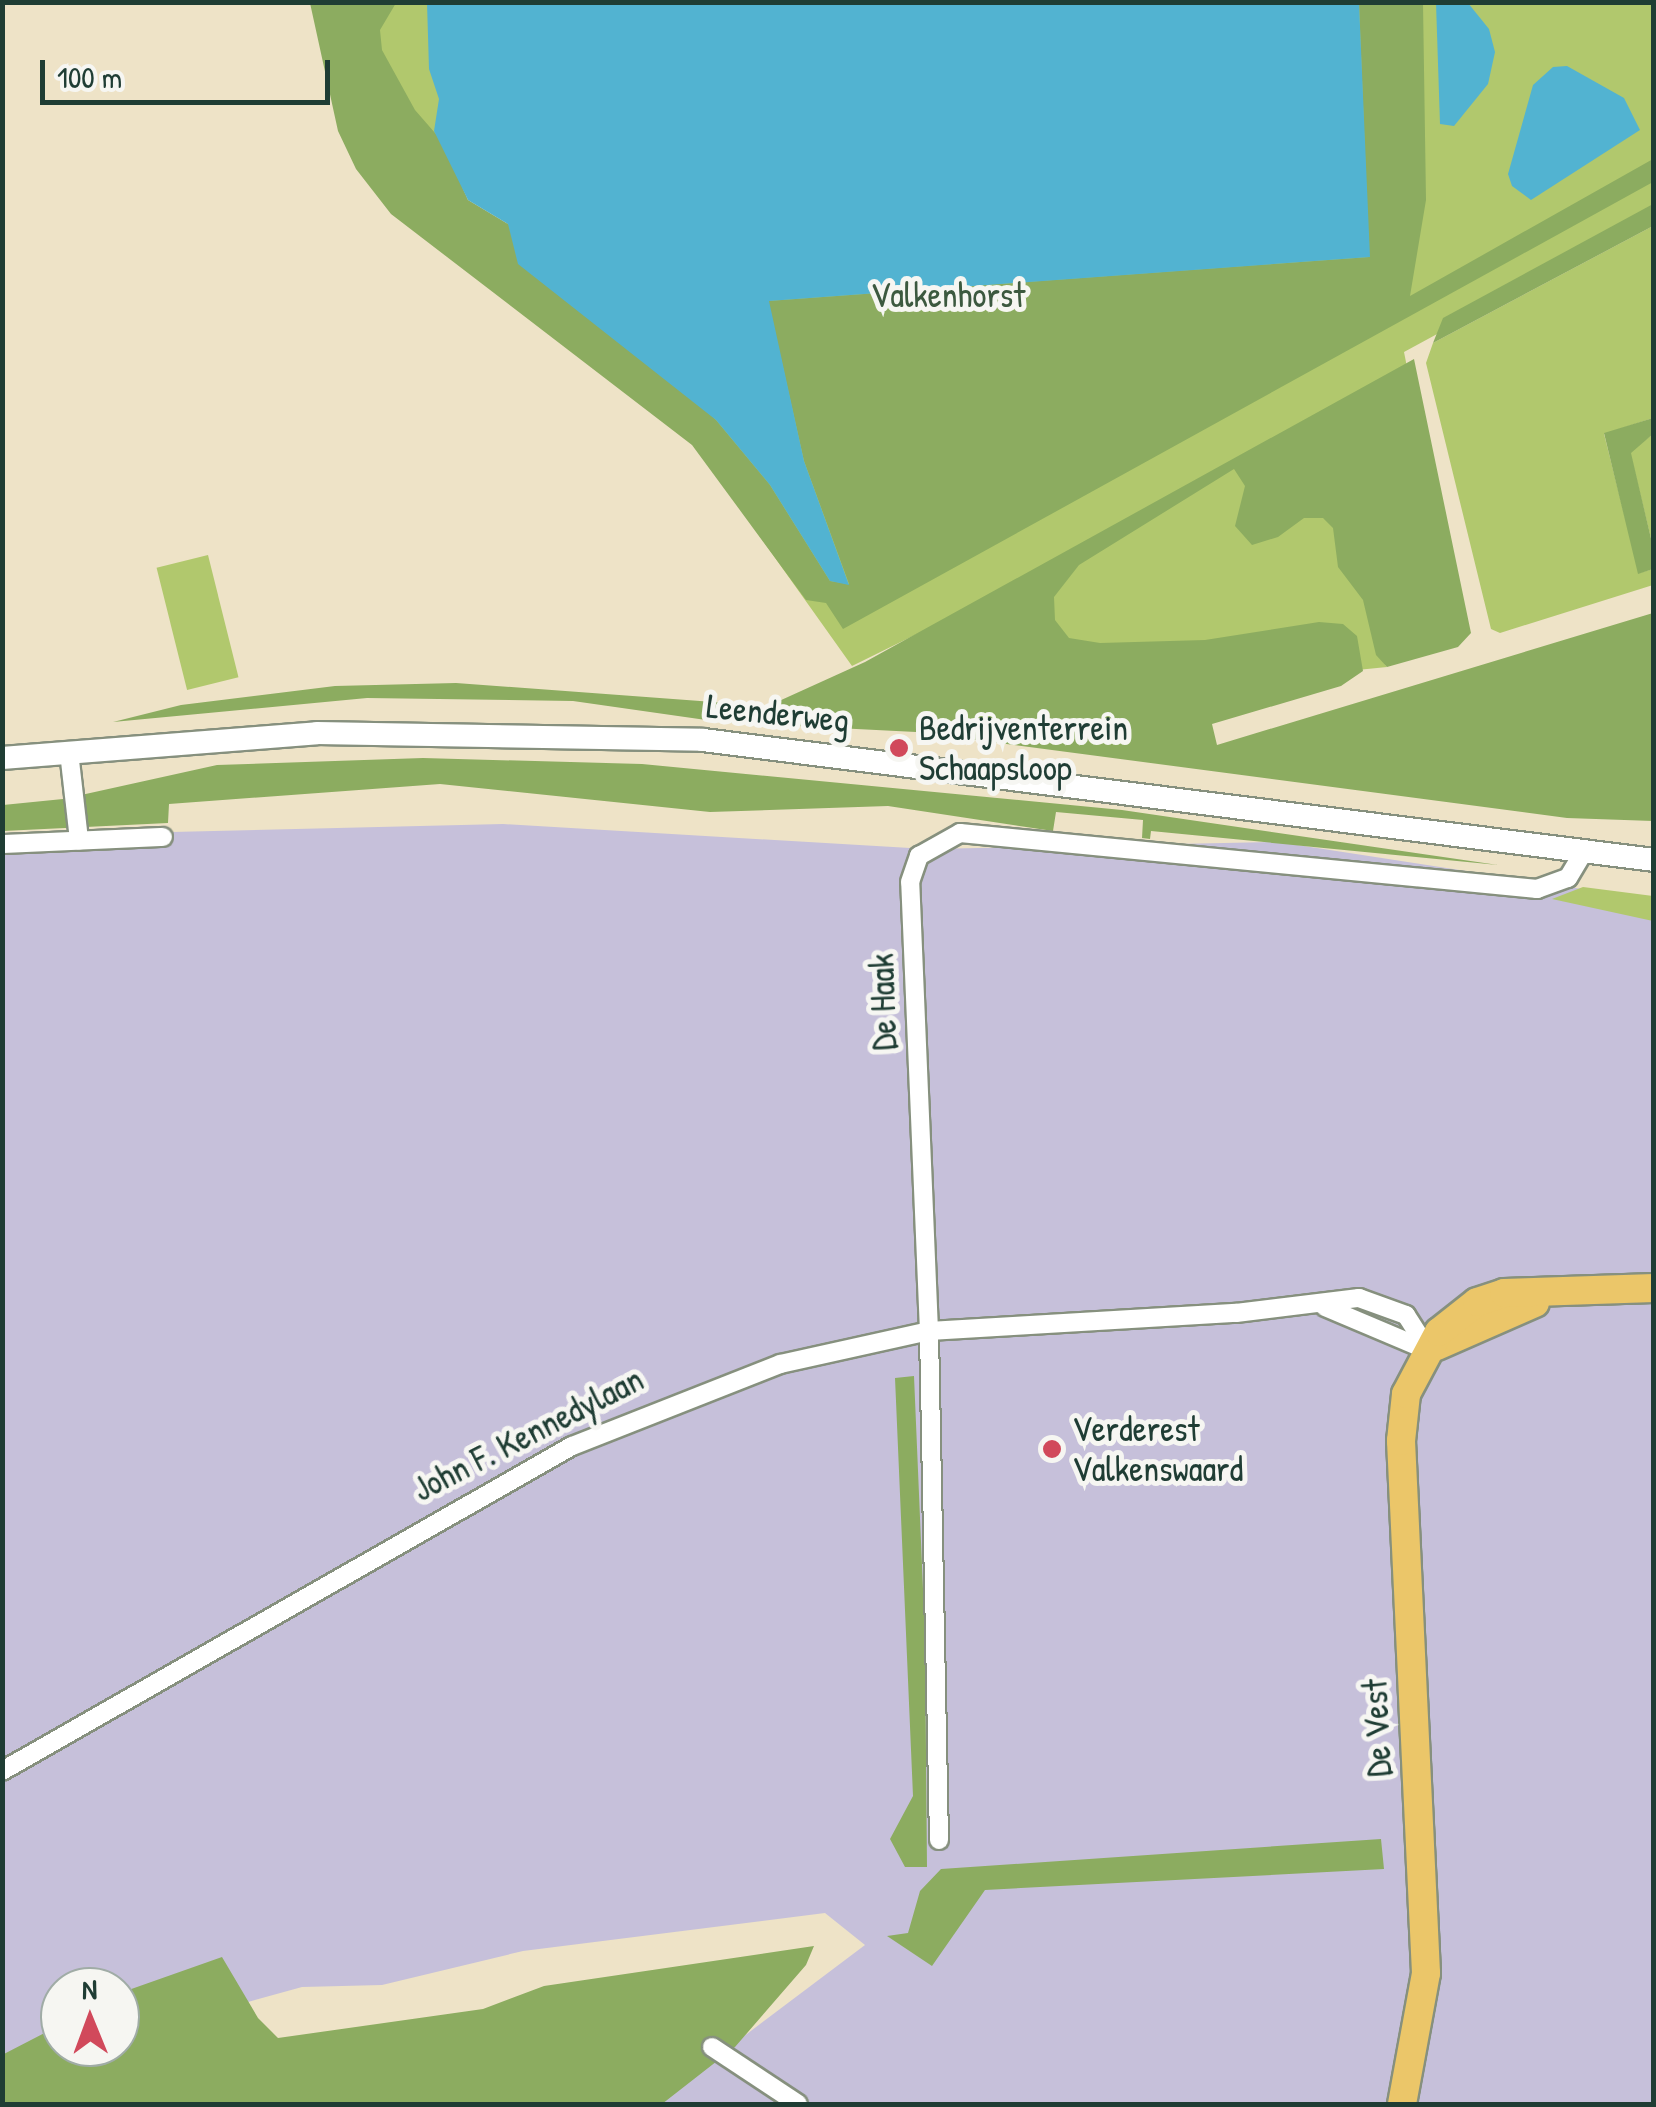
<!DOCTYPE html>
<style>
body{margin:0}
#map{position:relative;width:1656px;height:2107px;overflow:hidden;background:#eee3c7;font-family:"Patrick Hand",sans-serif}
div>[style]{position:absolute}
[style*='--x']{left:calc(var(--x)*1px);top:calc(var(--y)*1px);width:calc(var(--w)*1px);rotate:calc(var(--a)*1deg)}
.industrial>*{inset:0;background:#c6c0da}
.green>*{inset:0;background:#b1c86d;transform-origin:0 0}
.forest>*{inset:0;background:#8cac60}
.water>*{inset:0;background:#52b3d1}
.roads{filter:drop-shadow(2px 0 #86907e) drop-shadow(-2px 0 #86907e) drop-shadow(0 2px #86907e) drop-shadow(0 -2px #86907e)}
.minor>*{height:18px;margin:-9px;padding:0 9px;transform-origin:9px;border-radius:9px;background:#fff}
.tertiary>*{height:22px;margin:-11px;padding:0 11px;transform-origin:11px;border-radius:11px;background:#fff}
.primary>*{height:28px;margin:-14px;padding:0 14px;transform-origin:14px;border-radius:14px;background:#ebc669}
.dots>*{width:28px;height:28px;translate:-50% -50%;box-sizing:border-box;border:5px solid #f6f6f2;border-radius:50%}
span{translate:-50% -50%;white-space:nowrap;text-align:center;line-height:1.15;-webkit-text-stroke:10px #f6f6f2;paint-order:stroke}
.park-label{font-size:35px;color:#3c593f}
.street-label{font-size:35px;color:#1f3d34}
.poi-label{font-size:35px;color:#1f3d34}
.left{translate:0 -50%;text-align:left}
.frame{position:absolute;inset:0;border:5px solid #1f3d34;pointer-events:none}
.north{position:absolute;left:40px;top:1967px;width:100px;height:100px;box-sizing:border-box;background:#f6f6f2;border:2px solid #a0aca6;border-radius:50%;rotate:359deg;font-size:28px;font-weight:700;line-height:40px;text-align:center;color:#1f3d34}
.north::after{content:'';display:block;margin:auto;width:35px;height:45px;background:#d1495b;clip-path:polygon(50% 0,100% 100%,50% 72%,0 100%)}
.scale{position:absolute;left:40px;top:60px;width:290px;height:45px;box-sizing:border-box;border:5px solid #1f3d34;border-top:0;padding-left:12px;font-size:30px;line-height:35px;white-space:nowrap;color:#1f3d34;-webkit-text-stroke:8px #f6f6f2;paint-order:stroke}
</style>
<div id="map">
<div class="industrial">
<div style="clip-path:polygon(503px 824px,927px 849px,1278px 842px,1653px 900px,1653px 2104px,654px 2104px,865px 1945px,825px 1913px,523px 1951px,382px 1985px,302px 1987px,223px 2009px,120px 2015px,120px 1987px,60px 1987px,60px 2030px,3px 2059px,3px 836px)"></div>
</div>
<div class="green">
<div style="clip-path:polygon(320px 3px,1653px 3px,1653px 217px,1404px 352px,1460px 634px,1383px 662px,1387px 667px,1067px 699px,1037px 575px,852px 666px,692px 441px)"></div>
<div style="clip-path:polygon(1653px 226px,1653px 418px,1604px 434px,1639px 573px,1653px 569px,1653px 585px,1500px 633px,1491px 629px,1426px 363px,1433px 343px)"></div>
<div style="clip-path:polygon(1653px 434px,1654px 547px,1653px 547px,1630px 452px)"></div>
<div style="left:208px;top:555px;width:126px;height:53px;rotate:76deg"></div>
<div style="clip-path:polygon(1583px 887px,1653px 896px,1653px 921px,1552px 899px)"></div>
</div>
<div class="forest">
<div style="clip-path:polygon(310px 3px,396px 3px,380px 30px,382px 50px,415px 110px,442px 141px,468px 200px,508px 224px,716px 420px,770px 485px,830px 581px,849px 584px,804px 461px,768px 301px,1369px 257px,1359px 3px,1423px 3px,1426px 200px,1410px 296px,1653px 159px,1653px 182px,843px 629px,826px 603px,806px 600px,692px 445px,391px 214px,356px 169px,338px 131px)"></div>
<div style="clip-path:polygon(1653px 204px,1653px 226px,1433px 343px,1443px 318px)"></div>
<div style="clip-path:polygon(1414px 359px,1471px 633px,1458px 647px,1387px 667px,1376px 655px,1363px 600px,1338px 567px,1333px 528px,1323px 518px,1304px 518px,1278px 537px,1252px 545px,1235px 526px,1245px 486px,1234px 469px,1079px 565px,1054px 597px,1055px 620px,1069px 638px,1100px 643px,1205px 640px,1319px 622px,1343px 624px,1357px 636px,1363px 671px,1341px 686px,1212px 724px,1217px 745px,1653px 613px,1653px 821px,1567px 818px,916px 732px,720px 722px,573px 701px,367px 698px,113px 722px,181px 705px,335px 686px,456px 683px,768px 706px,865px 662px)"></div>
<div style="clip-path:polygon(1653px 418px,1653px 434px,1631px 453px,1653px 547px,1653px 569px,1638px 574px,1604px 433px)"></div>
<div style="clip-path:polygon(423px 758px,642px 764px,1122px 810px,1498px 865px,1151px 831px,1150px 839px,1142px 838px,1143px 820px,1056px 812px,1053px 831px,888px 806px,710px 812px,440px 784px,169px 804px,168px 823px,3px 831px,3px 805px,63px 799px,217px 765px)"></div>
<div style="clip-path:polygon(914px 1376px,925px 1636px,927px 1867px,905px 1867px,890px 1839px,913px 1796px,895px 1378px)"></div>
<div style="clip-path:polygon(1381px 1839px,1384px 1869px,985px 1890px,932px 1966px,887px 1936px,908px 1933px,920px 1891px,941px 1869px)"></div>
<div style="clip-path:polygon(814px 1946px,806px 1965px,735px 2047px,662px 2104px,3px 2104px,2px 2055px,60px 2025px,60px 2047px,120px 2047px,120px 1993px,222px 1957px,258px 2018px,278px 2038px,483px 2009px,544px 1986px)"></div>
</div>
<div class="water">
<div style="clip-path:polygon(427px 3px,1359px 3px,1370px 257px,769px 301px,804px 461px,849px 585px,830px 581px,770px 485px,716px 420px,518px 264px,508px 224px,468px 200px,434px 131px,439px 99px,429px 69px)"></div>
<div style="clip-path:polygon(1436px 3px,1468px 3px,1489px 29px,1495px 52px,1488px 84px,1454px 126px,1440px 124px)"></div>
<div style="clip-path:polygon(1567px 66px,1624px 98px,1640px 130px,1531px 200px,1512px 186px,1508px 174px,1533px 85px,1553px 67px)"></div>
</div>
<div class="roads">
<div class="minor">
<div style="--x:69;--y:752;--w:89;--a:83.5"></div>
<div style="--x:2;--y:844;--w:161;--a:-2.5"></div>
<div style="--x:1325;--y:1307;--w:113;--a:22.9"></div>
<div style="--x:2;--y:1771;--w:656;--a:-29.69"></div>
<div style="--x:572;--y:1446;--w:224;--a:-21.5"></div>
<div style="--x:780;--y:1364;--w:153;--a:-12.5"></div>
<div style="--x:929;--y:1331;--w:308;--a:-3.4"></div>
<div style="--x:1236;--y:1313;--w:124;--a:-7"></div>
<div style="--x:1359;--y:1298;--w:50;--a:19.9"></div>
<div style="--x:1406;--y:1315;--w:43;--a:57.4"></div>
<div style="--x:939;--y:1840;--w:509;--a:-91.13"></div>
<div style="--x:929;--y:1331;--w:449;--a:-92.4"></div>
<div style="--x:910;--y:882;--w:28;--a:-71"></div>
<div style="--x:919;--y:856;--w:47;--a:-29.3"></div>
<div style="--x:960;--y:833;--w:580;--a:5.54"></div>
<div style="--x:1537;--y:889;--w:33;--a:-20"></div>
<div style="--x:1568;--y:878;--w:31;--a:-59"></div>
<div style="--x:712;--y:2047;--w:103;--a:33.5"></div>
</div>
<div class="tertiary">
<div style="--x:2;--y:758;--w:316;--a:-4.5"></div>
<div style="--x:317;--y:733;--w:386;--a:1"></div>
<div style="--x:703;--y:740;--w:959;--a:7.19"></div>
</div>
<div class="primary">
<div style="--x:1437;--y:1346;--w:107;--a:-23.7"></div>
<div style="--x:1402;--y:2104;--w:133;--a:-79.6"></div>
<div style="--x:1426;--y:1973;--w:533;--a:-92.69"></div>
<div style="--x:1401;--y:1441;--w:47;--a:-83.9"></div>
<div style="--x:1406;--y:1394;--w:70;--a:-62"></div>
<div style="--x:1439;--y:1332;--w:48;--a:-38.3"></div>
<div style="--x:1477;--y:1302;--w:28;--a:-18"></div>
<div style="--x:1504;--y:1293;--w:150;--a:-1.9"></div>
</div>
</div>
<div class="dots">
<div style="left:899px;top:748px;background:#d1495b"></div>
<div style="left:1052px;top:1449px;background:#d1495b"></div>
</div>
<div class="park-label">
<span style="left:948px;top:295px">Valkenhorst</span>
</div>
<div class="street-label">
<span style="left:778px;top:713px;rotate:6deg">Leenderweg</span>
<span style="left:883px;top:1002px;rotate:-92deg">De Haak</span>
<span style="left:528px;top:1434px;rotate:-27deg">John F. Kennedylaan</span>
<span style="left:1377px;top:1728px;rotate:-93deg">De Vest</span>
</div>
<div class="poi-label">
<span class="left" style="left:919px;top:748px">Bedrijventerrein<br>Schaapsloop</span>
<span class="left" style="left:1072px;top:1449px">Verderest<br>Valkenswaard</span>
</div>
<div class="frame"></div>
<div class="north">N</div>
<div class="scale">100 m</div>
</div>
